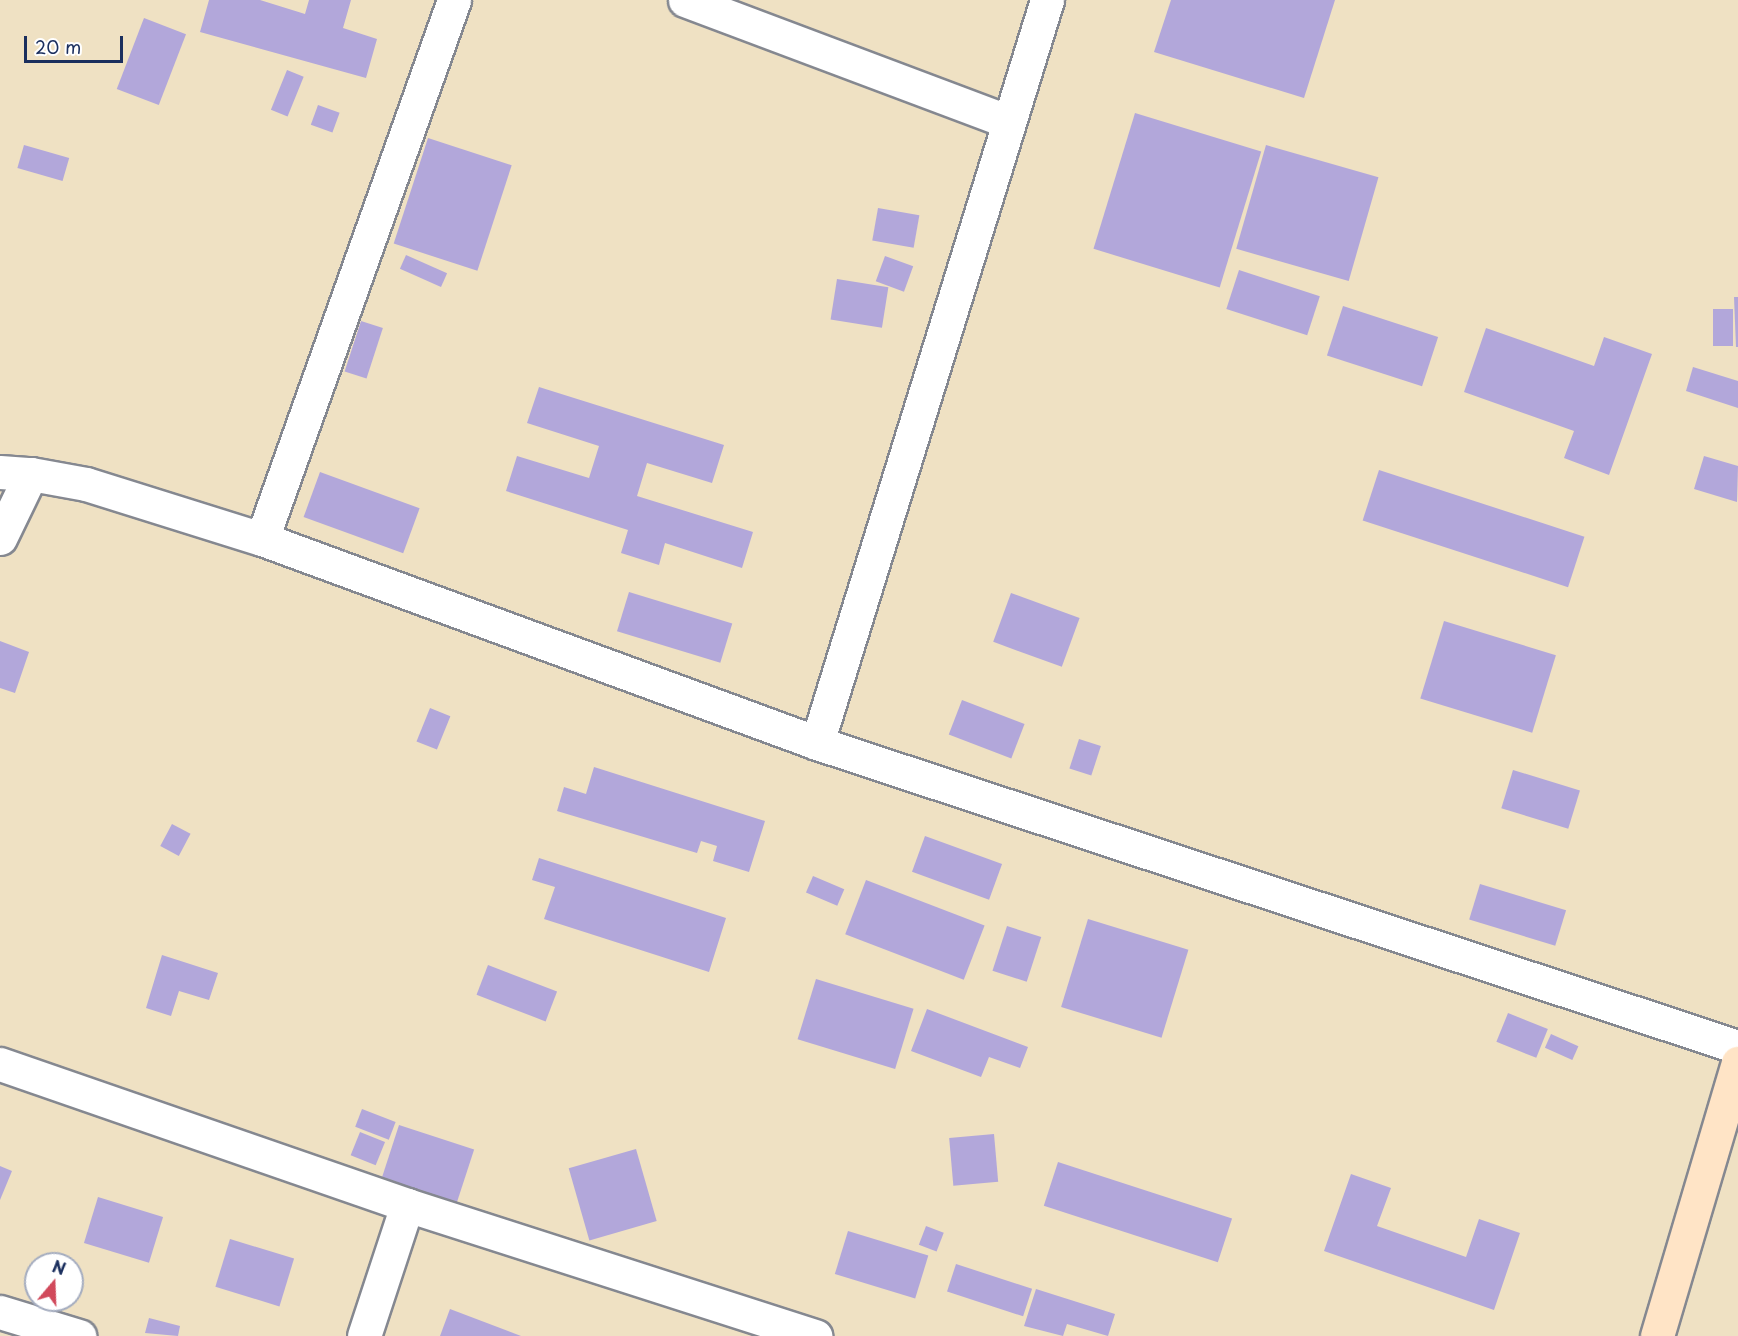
<!DOCTYPE html>
<style>
body{margin:0}
#map{position:relative;width:1738px;height:1336px;overflow:hidden;background:#efe1c3;font-family:"Playpen Sans",sans-serif}
div>[style]{position:absolute}
[style*='--x']{left:calc(var(--x)*1px);top:calc(var(--y)*1px);width:calc(var(--w)*1px);rotate:calc(var(--a)*1deg)}
.building>*{inset:0;background:#b2a7da;transform-origin:0 0}
.roads{filter:drop-shadow(2px 0 #858890) drop-shadow(-2px 0 #858890) drop-shadow(0 2px #858890) drop-shadow(0 -2px #858890)}
.minor>*{height:33px;margin:-16.5px;padding:0 16.5px;transform-origin:16.5px;border-radius:16.5px;background:#fff}
.tertiary>*{height:33px;margin:-16.5px;padding:0 16.5px;transform-origin:16.5px;border-radius:16.5px;background:#fff}
.secondary>*{height:33px;margin:-16.5px;padding:0 16.5px;transform-origin:16.5px;border-radius:16.5px;background:#ffe4c6}
span{translate:-50% -50%;white-space:nowrap;text-align:center;line-height:1.15;-webkit-text-stroke:5px #fff;paint-order:stroke}
.north{position:absolute;left:24px;top:1252px;width:60px;height:60px;box-sizing:border-box;background:#fff;border:2px solid #a4acbf;border-radius:50%;rotate:19deg;font-size:16px;font-weight:700;line-height:24px;text-align:center;color:#1b2f5e}
.north::after{content:'';display:block;margin:auto;width:21px;height:27px;background:#d1495b;clip-path:polygon(50% 0,100% 100%,50% 72%,0 100%)}
.scale{position:absolute;left:24px;top:36px;width:99px;height:27px;box-sizing:border-box;border:3px solid #1b2f5e;border-top:0;padding-left:8px;font-size:18px;line-height:21px;white-space:nowrap;color:#1b2f5e;-webkit-text-stroke:4px #fff;paint-order:stroke}
</style>
<div id="map">
<div class="building">
<div style="clip-path:polygon(209px 0,260px 0,305px 14px,309px 0,351px 0,343px 28px,377px 39px,366px 78px,200px 32px)"></div>
<div style="clip-path:polygon(1171px 0,1335px 0,1304px 98px,1154px 52px)"></div>
<div style="left:144px;top:18px;width:45px;height:76px;rotate:21deg"></div>
<div style="left:287px;top:70px;width:18px;height:43px;rotate:22deg"></div>
<div style="left:318px;top:105px;width:23px;height:21px;rotate:20deg"></div>
<div style="left:1135px;top:113px;width:132px;height:142px;rotate:17deg"></div>
<div style="left:428px;top:138px;width:88px;height:111px;rotate:18deg"></div>
<div style="left:24px;top:145px;width:47px;height:24px;rotate:16deg"></div>
<div style="left:1266px;top:145px;width:117px;height:108px;rotate:16deg"></div>
<div style="left:878px;top:208px;width:42px;height:33px;rotate:10deg"></div>
<div style="left:406px;top:255px;width:45px;height:15px;rotate:24deg"></div>
<div style="left:885px;top:256px;width:30px;height:27px;rotate:20deg"></div>
<div style="left:1239px;top:270px;width:85px;height:41px;rotate:18deg"></div>
<div style="left:837px;top:279px;width:52px;height:41px;rotate:9deg"></div>
<div style="clip-path:polygon(1734px 297px,1738px 297px,1738px 347px,1736px 347px)"></div>
<div style="left:1343px;top:306px;width:100px;height:52px;rotate:18deg"></div>
<div style="left:1713px;top:309px;width:20px;height:37px"></div>
<div style="left:361px;top:321px;width:23px;height:53px;rotate:18deg"></div>
<div style="clip-path:polygon(1486px 328px,1594px 366px,1604px 337px,1652px 354px,1609px 475px,1564px 458px,1574px 431px,1464px 392px)"></div>
<div style="clip-path:polygon(1693px 367px,1738px 381px,1738px 408px,1686px 391px)"></div>
<div style="clip-path:polygon(539px 387px,724px 445px,712px 483px,647px 463px,637px 496px,753px 532px,742px 568px,665px 543px,659px 565px,621px 553px,628px 530px,506px 491px,517px 456px,589px 478px,599px 446px,527px 423px)"></div>
<div style="clip-path:polygon(1704px 456px,1738px 466px,1737px 502px,1694px 489px)"></div>
<div style="left:1379px;top:470px;width:216px;height:53px;rotate:18deg"></div>
<div style="left:320px;top:472px;width:106px;height:48px;rotate:20deg"></div>
<div style="left:629px;top:592px;width:108px;height:41px;rotate:17deg"></div>
<div style="left:1011px;top:593px;width:73px;height:52px;rotate:20deg"></div>
<div style="left:1444px;top:621px;width:117px;height:81px;rotate:17deg"></div>
<div style="clip-path:polygon(0 641px,29px 652px,15px 693px,0 688px)"></div>
<div style="left:962px;top:700px;width:67px;height:37px;rotate:21deg"></div>
<div style="left:430px;top:708px;width:22px;height:36px;rotate:22deg"></div>
<div style="left:1079px;top:739px;width:23px;height:31px;rotate:18deg"></div>
<div style="clip-path:polygon(594px 767px,765px 821px,749px 872px,713px 861px,717px 846px,701px 841px,697px 853px,557px 811px,564px 787px,586px 794px)"></div>
<div style="left:1513px;top:770px;width:70px;height:40px;rotate:17deg"></div>
<div style="left:172px;top:824px;width:21px;height:25px;rotate:28deg"></div>
<div style="left:925px;top:836px;width:82px;height:38px;rotate:20deg"></div>
<div style="clip-path:polygon(539px 858px,726px 918px,709px 972px,544px 919px,555px 887px,532px 880px)"></div>
<div style="left:813px;top:876px;width:34px;height:18px;rotate:23deg"></div>
<div style="left:866px;top:880px;width:127px;height:58px;rotate:21deg"></div>
<div style="left:1480px;top:884px;width:90px;height:37px;rotate:17deg"></div>
<div style="left:1088px;top:919px;width:105px;height:92px;rotate:17deg"></div>
<div style="left:1007px;top:926px;width:36px;height:47px;rotate:18deg"></div>
<div style="clip-path:polygon(162px 955px,218px 973px,209px 1000px,179px 991px,171px 1016px,146px 1008px)"></div>
<div style="left:488px;top:965px;width:74px;height:32px;rotate:21deg"></div>
<div style="left:816px;top:979px;width:102px;height:63px;rotate:17deg"></div>
<div style="clip-path:polygon(927px 1009px,1028px 1047px,1020px 1068px,989px 1057px,981px 1077px,911px 1051px)"></div>
<div style="left:1508px;top:1013px;width:43px;height:31px;rotate:22deg"></div>
<div style="left:1551px;top:1034px;width:30px;height:15px;rotate:24deg"></div>
<div style="left:362px;top:1109px;width:36px;height:19px;rotate:21deg"></div>
<div style="left:399px;top:1125px;width:79px;height:58px;rotate:18deg"></div>
<div style="left:360px;top:1132px;width:27px;height:25px;rotate:22deg"></div>
<div style="left:994px;top:1134px;width:48px;height:45px;rotate:85deg"></div>
<div style="left:636px;top:1149px;width:75px;height:70px;rotate:74deg"></div>
<div style="left:1058px;top:1162px;width:183px;height:46px;rotate:18deg"></div>
<div style="clip-path:polygon(0 1166px,12px 1171px,0 1200px)"></div>
<div style="clip-path:polygon(1351px 1174px,1391px 1188px,1377px 1226px,1466px 1257px,1479px 1219px,1520px 1233px,1494px 1310px,1324px 1251px)"></div>
<div style="left:98px;top:1197px;width:68px;height:48px;rotate:17deg"></div>
<div style="left:926px;top:1226px;width:19px;height:20px;rotate:21deg"></div>
<div style="left:848px;top:1231px;width:84px;height:45px;rotate:17deg"></div>
<div style="left:230px;top:1239px;width:67px;height:50px;rotate:17deg"></div>
<div style="left:956px;top:1264px;width:80px;height:29px;rotate:18deg"></div>
<div style="clip-path:polygon(1036px 1289px,1115px 1314px,1108px 1336px,1067px 1324px,1063px 1336px,1024px 1326px)"></div>
<div style="clip-path:polygon(450px 1309px,521px 1336px,440px 1336px)"></div>
<div style="clip-path:polygon(149px 1318px,180px 1326px,178px 1336px,145px 1333px)"></div>
</div>
<div class="roads">
<div class="minor">
<div style="--x:685;--y:0;--w:344;--a:20.6"></div>
<div style="--x:0;--y:472;--w:31;--a:4"></div>
<div style="--x:31;--y:474;--w:56;--a:10.3"></div>
<div style="--x:86;--y:484;--w:184;--a:17.4"></div>
<div style="--x:262;--y:539;--w:591;--a:20.18"></div>
<div style="--x:0;--y:538;--w:71;--a:-64.2"></div>
<div style="--x:262;--y:539;--w:572;--a:-70.39"></div>
<div style="--x:0;--y:1064;--w:431;--a:19.1"></div>
<div style="--x:407;--y:1205;--w:429;--a:17.8"></div>
<div style="--x:0;--y:1312;--w:83;--a:16.9"></div>
<div style="--x:364;--y:1336;--w:138;--a:-71.8"></div>
</div>
<div class="tertiary">
<div style="--x:1047;--y:0;--w:778;--a:107.2"></div>
<div style="--x:817;--y:743;--w:970;--a:18.27"></div>
</div>
<div class="secondary">
<div style="--x:1657;--y:1336;--w:285;--a:-73.5"></div>
</div>
</div>
<div class="north">N</div>
<div class="scale">20 m</div>
</div>
